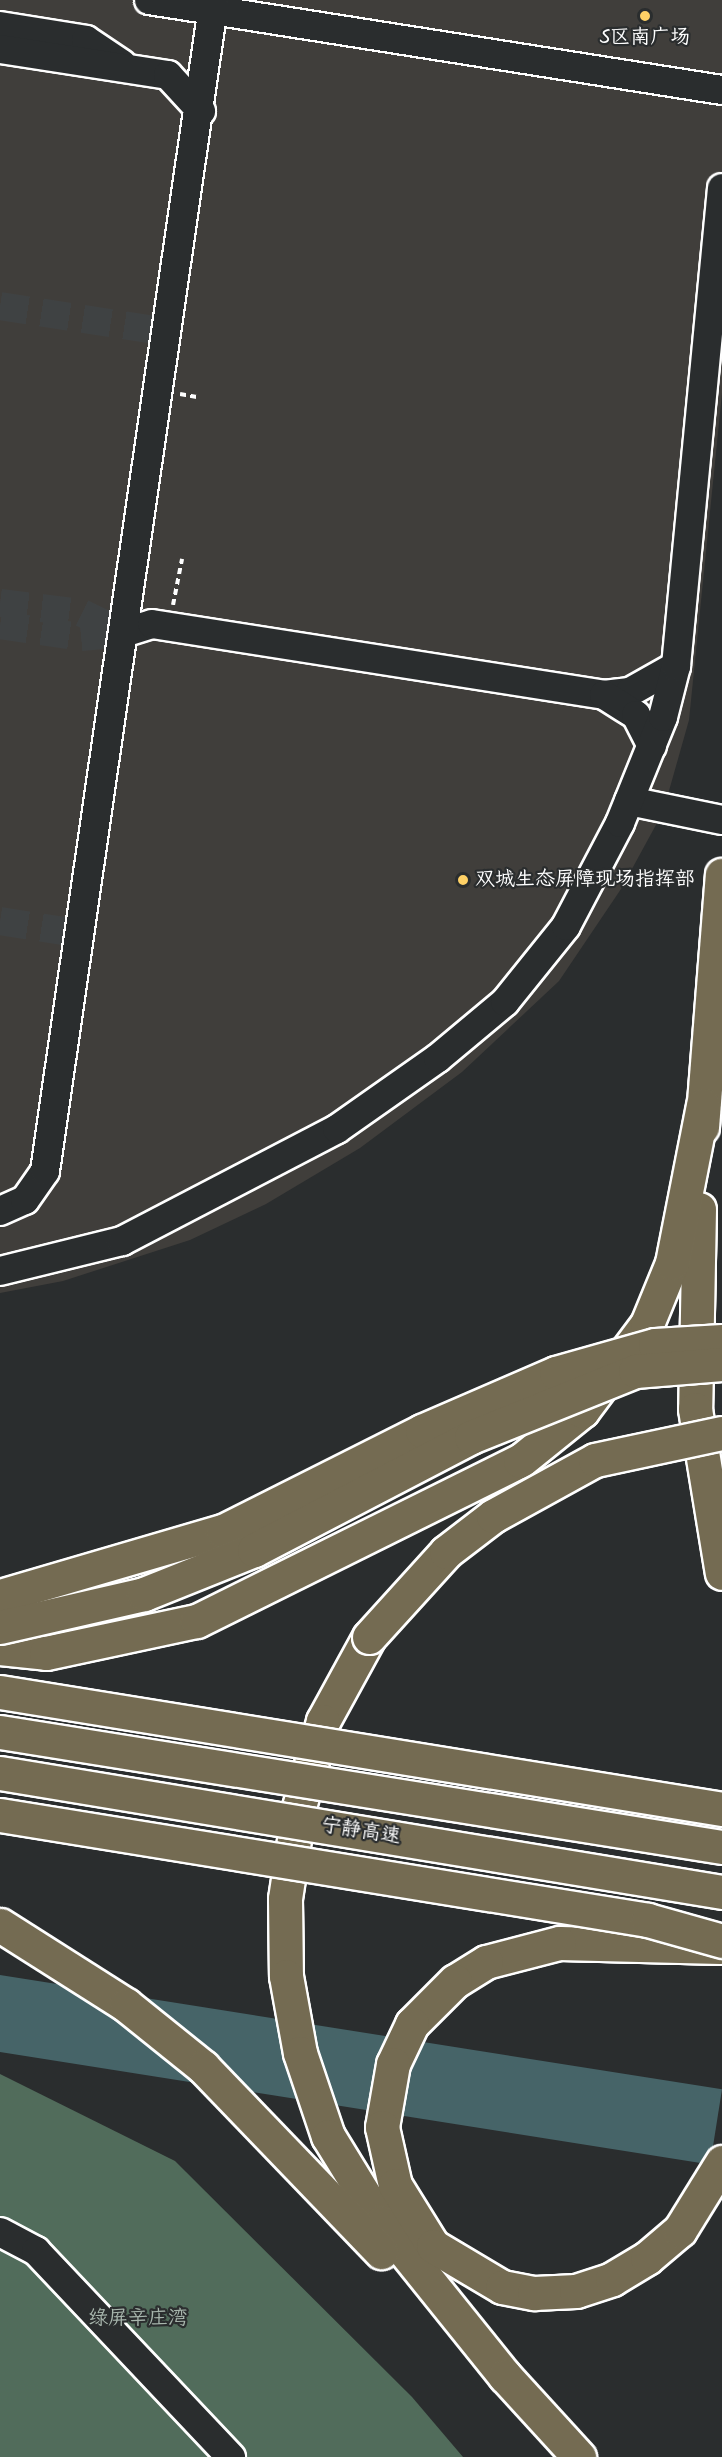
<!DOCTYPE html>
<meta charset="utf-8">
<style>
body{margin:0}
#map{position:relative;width:722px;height:2457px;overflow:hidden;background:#2a2d2e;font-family:Kalam,"LXGW WenKai TC",sans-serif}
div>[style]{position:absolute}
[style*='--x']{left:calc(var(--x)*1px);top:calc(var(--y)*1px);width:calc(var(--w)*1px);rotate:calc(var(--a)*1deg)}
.built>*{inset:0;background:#403e3b}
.green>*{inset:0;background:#516c5b}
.water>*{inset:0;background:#466468;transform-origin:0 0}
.minor-tunnel>*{height:28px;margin-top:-14px;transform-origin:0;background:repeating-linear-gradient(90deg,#3f4243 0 28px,transparent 0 42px)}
.path>*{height:4px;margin-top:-2px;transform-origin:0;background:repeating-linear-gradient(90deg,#fff 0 6px,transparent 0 10.5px)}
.roads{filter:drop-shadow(2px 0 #fff) drop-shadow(-2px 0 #fff) drop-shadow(0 2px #fff) drop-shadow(0 -2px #fff)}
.minor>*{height:28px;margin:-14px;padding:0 14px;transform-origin:14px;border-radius:14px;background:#2a2d2e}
.highway>*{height:33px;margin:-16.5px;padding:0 16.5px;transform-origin:16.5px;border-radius:16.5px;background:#746b52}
.bridges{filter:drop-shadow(2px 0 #fff) drop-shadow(-2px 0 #fff) drop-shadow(0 2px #fff) drop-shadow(0 -2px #fff)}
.highway-bridge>*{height:33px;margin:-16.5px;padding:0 16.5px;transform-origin:16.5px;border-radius:16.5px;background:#746b52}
.dots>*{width:16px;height:16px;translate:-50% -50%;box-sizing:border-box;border:3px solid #2a2d2e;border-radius:50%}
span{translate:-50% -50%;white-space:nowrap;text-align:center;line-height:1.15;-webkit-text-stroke:4.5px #2a2d2e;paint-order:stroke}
.poi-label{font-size:20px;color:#fff}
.left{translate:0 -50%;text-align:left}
.street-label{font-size:20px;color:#fff}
.park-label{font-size:20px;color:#a8b6ad}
</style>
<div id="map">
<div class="built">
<div style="clip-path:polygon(0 0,722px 0,722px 393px,689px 720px,663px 812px,621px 889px,559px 981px,462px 1072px,360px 1148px,266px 1204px,190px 1240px,63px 1281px,0 1293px)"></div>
</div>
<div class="green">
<div style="clip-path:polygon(0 2074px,175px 2161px,412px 2397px,463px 2457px,0 2457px)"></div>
</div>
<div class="water">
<div style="left:0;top:1975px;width:731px;height:76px;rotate:9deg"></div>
</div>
<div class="minor-tunnel">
<div style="--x:0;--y:306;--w:170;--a:8.8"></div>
<div style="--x:0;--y:603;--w:83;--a:7"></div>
<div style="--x:82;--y:613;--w:46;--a:26"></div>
<div style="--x:0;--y:625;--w:82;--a:8.4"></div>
<div style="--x:81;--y:637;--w:42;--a:-5.4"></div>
<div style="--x:0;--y:921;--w:78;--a:8.9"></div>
</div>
<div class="path">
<div style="--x:180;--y:394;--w:17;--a:10"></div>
<div style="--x:173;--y:605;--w:47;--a:-78.9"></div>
</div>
<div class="roads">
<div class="minor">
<div style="--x:149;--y:0;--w:580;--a:8.93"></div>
<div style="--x:0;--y:26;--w:87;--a:9.2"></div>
<div style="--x:86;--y:40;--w:43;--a:33.7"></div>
<div style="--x:0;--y:49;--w:170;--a:8.8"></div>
<div style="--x:168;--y:75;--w:49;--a:47.5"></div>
<div style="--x:123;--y:633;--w:30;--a:-17"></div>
<div style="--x:152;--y:624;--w:458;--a:8.9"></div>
<div style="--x:604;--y:695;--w:26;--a:-7"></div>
<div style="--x:630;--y:692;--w:53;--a:-29.5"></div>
<div style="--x:604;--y:695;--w:38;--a:32"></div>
<div style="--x:636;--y:715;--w:35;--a:63"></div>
<div style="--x:629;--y:801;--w:95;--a:11.5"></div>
<div style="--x:0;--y:1211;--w:27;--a:-24"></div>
<div style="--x:25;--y:1200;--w:35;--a:-55"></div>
<div style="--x:45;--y:1171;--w:1183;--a:-81.79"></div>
<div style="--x:0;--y:1271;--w:126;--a:-13.8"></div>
<div style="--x:122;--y:1241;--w:242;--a:-27.5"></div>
<div style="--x:337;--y:1129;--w:123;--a:-35.1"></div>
<div style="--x:438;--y:1058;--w:87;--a:-39.9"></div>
<div style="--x:505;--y:1002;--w:97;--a:-51.2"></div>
<div style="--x:566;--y:926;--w:116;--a:-62.3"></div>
<div style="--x:620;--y:823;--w:114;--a:-67.9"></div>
<div style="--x:663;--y:717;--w:53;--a:-75.7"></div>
<div style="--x:676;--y:666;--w:480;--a:-84.5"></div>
<div style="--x:0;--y:2232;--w:41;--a:27.8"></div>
<div style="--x:36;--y:2251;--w:284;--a:46.6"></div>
</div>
<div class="highway">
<div style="--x:702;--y:1127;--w:253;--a:-85.5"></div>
<div style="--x:699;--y:1209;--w:200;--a:91.1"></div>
<div style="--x:695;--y:1409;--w:166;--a:80.7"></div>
<div style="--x:369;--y:1637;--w:96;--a:118.7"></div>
<div style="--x:323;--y:1721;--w:89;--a:105.6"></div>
<div style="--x:299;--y:1807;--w:93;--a:98.7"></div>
<div style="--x:285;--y:1899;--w:77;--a:89.3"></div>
<div style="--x:286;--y:1976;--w:78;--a:79.7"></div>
<div style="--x:300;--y:2053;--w:88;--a:71.4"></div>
<div style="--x:328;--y:2136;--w:101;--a:58.4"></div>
<div style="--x:381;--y:2222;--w:198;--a:51.2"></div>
<div style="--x:505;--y:2376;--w:110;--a:47.6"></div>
<div style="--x:0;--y:1648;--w:46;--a:6.2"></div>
<div style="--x:46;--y:1653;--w:154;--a:-12"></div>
<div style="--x:197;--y:1621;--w:360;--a:-26.4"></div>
<div style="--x:520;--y:1461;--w:80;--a:-38.9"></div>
<div style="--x:582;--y:1411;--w:109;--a:-53.2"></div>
<div style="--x:647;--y:1324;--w:66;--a:-67.7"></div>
<div style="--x:672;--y:1263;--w:161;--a:-78.9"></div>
<div style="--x:0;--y:1925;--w:149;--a:32.4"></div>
<div style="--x:126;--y:2005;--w:99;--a:38.8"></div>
<div style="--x:203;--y:2067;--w:257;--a:46.1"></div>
<div style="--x:720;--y:1947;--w:161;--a:-178.6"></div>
<div style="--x:559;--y:1943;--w:75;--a:165.4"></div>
<div style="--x:486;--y:1962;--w:36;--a:148"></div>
<div style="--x:455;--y:1981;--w:61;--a:135"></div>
<div style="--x:412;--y:2024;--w:44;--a:115.4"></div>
<div style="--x:393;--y:2064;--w:64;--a:99.9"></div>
<div style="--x:382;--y:2127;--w:59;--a:77.4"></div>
<div style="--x:395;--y:2185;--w:72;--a:58.1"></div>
<div style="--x:433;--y:2246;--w:80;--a:30.7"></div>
<div style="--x:502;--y:2287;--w:33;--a:11"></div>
<div style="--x:534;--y:2293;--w:42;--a:-2.7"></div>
<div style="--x:576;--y:2291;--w:38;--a:-18"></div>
<div style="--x:612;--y:2279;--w:41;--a:-31"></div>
<div style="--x:647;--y:2258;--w:43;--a:-40.3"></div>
<div style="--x:680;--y:2230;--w:80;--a:-58.3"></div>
</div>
</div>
<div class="bridges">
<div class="highway-bridge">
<div style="--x:0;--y:1596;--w:232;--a:-16.3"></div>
<div style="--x:223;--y:1531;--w:223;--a:-26.7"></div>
<div style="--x:422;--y:1431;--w:146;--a:-23.4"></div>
<div style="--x:556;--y:1373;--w:103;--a:-15.8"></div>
<div style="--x:655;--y:1345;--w:67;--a:-3.4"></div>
<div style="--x:0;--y:1627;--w:148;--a:-12.9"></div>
<div style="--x:144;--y:1594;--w:118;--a:-21.8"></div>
<div style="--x:254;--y:1550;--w:245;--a:-27.5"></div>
<div style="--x:471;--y:1437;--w:177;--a:-21.9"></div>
<div style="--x:635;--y:1371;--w:87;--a:-4.6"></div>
<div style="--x:369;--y:1637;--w:115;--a:-47.8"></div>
<div style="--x:446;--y:1552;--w:59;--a:-37.5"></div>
<div style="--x:493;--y:1516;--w:116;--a:-28.8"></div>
<div style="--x:595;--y:1460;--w:130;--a:-12"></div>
<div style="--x:0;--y:1692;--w:731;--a:9.2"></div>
<div style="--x:0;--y:1732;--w:731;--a:9.05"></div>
<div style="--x:0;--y:1773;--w:732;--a:9.36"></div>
<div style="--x:0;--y:1815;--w:656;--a:9.2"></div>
<div style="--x:648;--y:1920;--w:77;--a:15.8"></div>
</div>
</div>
<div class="dots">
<div style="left:645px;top:16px;background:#ffd166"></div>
<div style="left:463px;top:880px;background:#ffd166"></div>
</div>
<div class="poi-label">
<span style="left:645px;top:38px">S区南广场</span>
<span class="left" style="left:475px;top:880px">双城生态屏障现场指挥部</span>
</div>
<div class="street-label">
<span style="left:361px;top:1832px;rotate:9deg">宁静高速</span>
</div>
<div class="park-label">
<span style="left:138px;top:2319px">绿屏辛庄湾</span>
</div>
</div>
